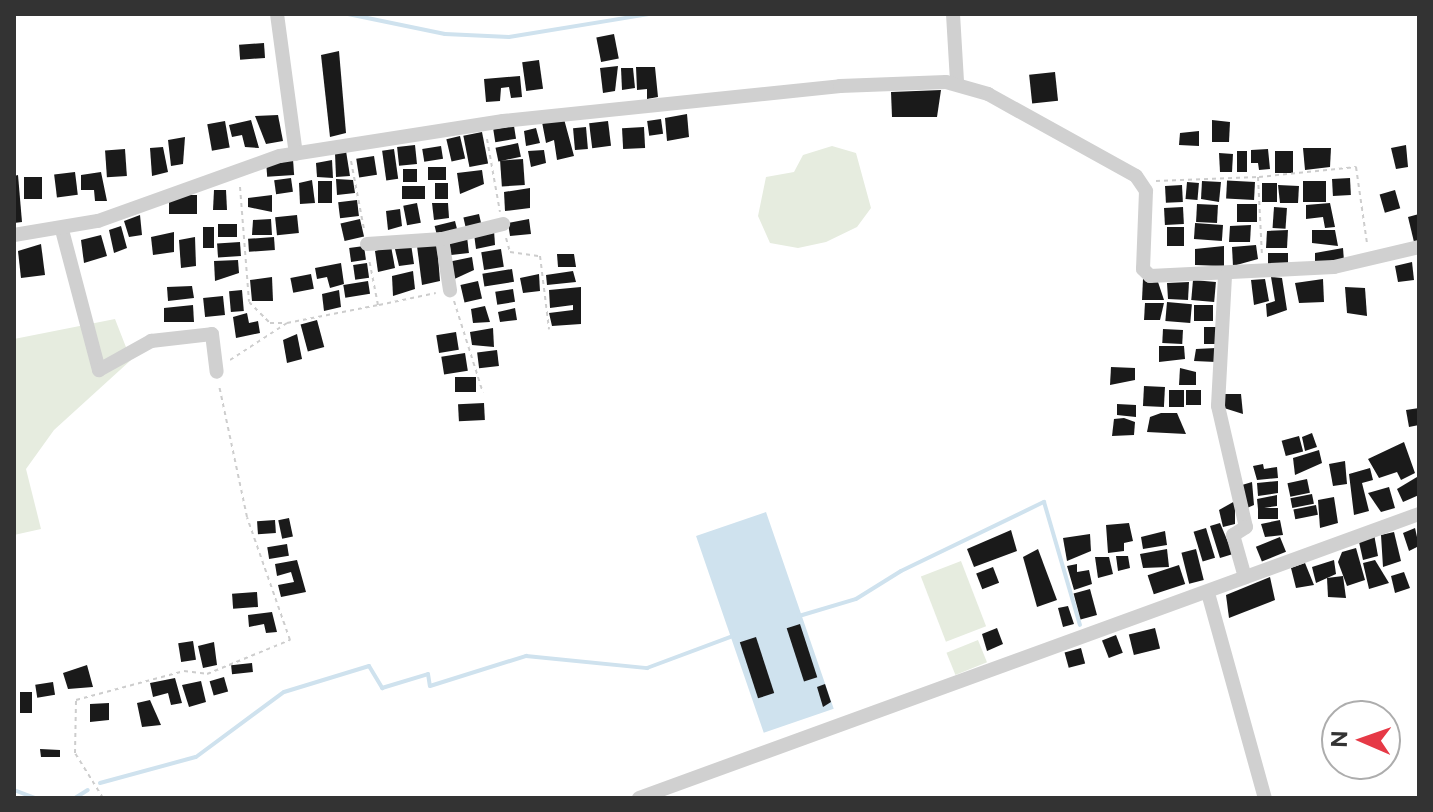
<!DOCTYPE html>
<style>
body{margin:0}
#map{position:relative;width:1433px;height:812px;overflow:hidden;background:#fff;font-family:"Public Sans",sans-serif}
div>[style]{position:absolute}
[style*='--x']{left:calc(var(--x)*1px);top:calc(var(--y)*1px);width:calc(var(--w)*1px);rotate:calc(var(--a)*1deg)}
.green>*{inset:0;background:#e6ecdf;transform-origin:0 0}
.water>*{inset:0;background:#cfe2ee;transform-origin:0 0}
.stream>*{height:4px;margin:-2px;padding:0 2px;transform-origin:2px;border-radius:2px;background:#cfe2ee}
.building>*{inset:0;background:#1a1a1a;transform-origin:0 0}
.path>*{height:2px;margin-top:-1px;transform-origin:0;background:repeating-linear-gradient(90deg,#cdcdcd 0 4px,transparent 0 8px)}
.minor>*{height:14px;margin:-7px;padding:0 7px;transform-origin:7px;border-radius:7px;background:#d0d0d0}
span{translate:-50% -50%;white-space:nowrap;text-align:center;line-height:1.15;-webkit-text-stroke:8px #fff;paint-order:stroke}
.frame{position:absolute;inset:0;border:16px solid #333;pointer-events:none}
.north{position:absolute;left:1321px;top:700px;width:80px;height:80px;box-sizing:border-box;background:#fff;border:2px solid #adadad;border-radius:50%;rotate:272deg;font-size:22px;font-weight:700;line-height:32px;text-align:center;color:#333}
.north::after{content:'';display:block;margin:auto;width:28px;height:36px;background:#e63946;clip-path:polygon(50% 0,100% 100%,50% 72%,0 100%)}
</style>
<div id="map">
<div class="green">
<div style="clip-path:polygon(832px 146px,856px 153px,871px 208px,857px 227px,826px 242px,798px 248px,770px 243px,758px 216px,766px 177px,794px 172px,803px 155px)"></div>
<div style="clip-path:polygon(115px 319px,131px 360px,54px 430px,26px 469px,41px 529px,14px 535px,14px 339px)"></div>
<div style="left:961px;top:561px;width:70px;height:43px;rotate:69deg"></div>
<div style="left:978px;top:640px;width:24px;height:34px;rotate:68deg"></div>
</div>
<div class="water">
<div style="left:766px;top:512px;width:208px;height:74px;rotate:71deg"></div>
</div>
<div class="stream">
<div style="--x:348;--y:14;--w:99;--a:11.7"></div>
<div style="--x:445;--y:34;--w:64;--a:2.7"></div>
<div style="--x:509;--y:37;--w:143;--a:-9.3"></div>
<div style="--x:799;--y:616;--w:59;--a:-16.6"></div>
<div style="--x:856;--y:599;--w:53;--a:-31.9"></div>
<div style="--x:901;--y:571;--w:159;--a:-25.8"></div>
<div style="--x:1044;--y:502;--w:128;--a:73.7"></div>
<div style="--x:100;--y:783;--w:99;--a:-15.2"></div>
<div style="--x:196;--y:757;--w:109;--a:-36.5"></div>
<div style="--x:284;--y:692;--w:89;--a:-17"></div>
<div style="--x:369;--y:666;--w:26;--a:59"></div>
<div style="--x:382;--y:688;--w:48;--a:-16.9"></div>
<div style="--x:428;--y:674;--w:12;--a:81"></div>
<div style="--x:430;--y:686;--w:101;--a:-17.4"></div>
<div style="--x:526;--y:656;--w:122;--a:5.7"></div>
<div style="--x:647;--y:668;--w:92;--a:-20.4"></div>
<div style="--x:14;--y:790;--w:22;--a:21"></div>
<div style="--x:75;--y:798;--w:15;--a:-32"></div>
<div style="--x:1403;--y:798;--w:16;--a:0"></div>
</div>
<div class="building">
<div style="left:614px;top:34px;width:25px;height:18px;rotate:79deg"></div>
<div style="left:264px;top:43px;width:15px;height:25px;rotate:86deg"></div>
<div style="clip-path:polygon(339px 51px,346px 133px,330px 137px,321px 55px)"></div>
<div style="left:539px;top:60px;width:29px;height:17px;rotate:82deg"></div>
<div style="clip-path:polygon(618px 66px,615px 91px,603px 93px,600px 68px)"></div>
<div style="clip-path:polygon(636px 67px,655px 67px,658px 97px,647px 99px,647px 89px,637px 90px)"></div>
<div style="clip-path:polygon(621px 68px,633px 68px,635px 88px,622px 90px)"></div>
<div style="left:1055px;top:72px;width:29px;height:26px;rotate:84deg"></div>
<div style="clip-path:polygon(520px 76px,522px 97px,511px 98px,509px 87px,501px 88px,500px 101px,486px 102px,484px 79px)"></div>
<div style="clip-path:polygon(941px 90px,937px 117px,892px 117px,891px 92px)"></div>
<div style="clip-path:polygon(687px 114px,689px 137px,667px 141px,665px 118px)"></div>
<div style="clip-path:polygon(278px 115px,283px 141px,266px 144px,255px 116px)"></div>
<div style="clip-path:polygon(564px 119px,574px 156px,557px 160px,554px 140px,546px 143px,542px 122px)"></div>
<div style="left:661px;top:119px;width:15px;height:14px;rotate:82deg"></div>
<div style="clip-path:polygon(251px 120px,259px 148px,245px 147px,242px 135px,232px 137px,229px 125px)"></div>
<div style="clip-path:polygon(1212px 120px,1230px 122px,1229px 142px,1212px 142px)"></div>
<div style="left:225px;top:121px;width:27px;height:18px;rotate:80deg"></div>
<div style="left:608px;top:121px;width:25px;height:19px;rotate:83deg"></div>
<div style="left:514px;top:126px;width:13px;height:21px;rotate:81deg"></div>
<div style="left:586px;top:127px;width:22px;height:13px;rotate:85deg"></div>
<div style="left:644px;top:127px;width:21px;height:22px;rotate:87deg"></div>
<div style="clip-path:polygon(536px 128px,540px 143px,526px 146px,524px 131px)"></div>
<div style="clip-path:polygon(1199px 131px,1199px 146px,1179px 145px,1180px 133px)"></div>
<div style="left:482px;top:132px;width:32px;height:19px;rotate:79deg"></div>
<div style="left:460px;top:136px;width:23px;height:14px;rotate:77deg"></div>
<div style="clip-path:polygon(185px 137px,183px 164px,171px 166px,168px 140px)"></div>
<div style="left:518px;top:143px;width:14px;height:23px;rotate:78deg"></div>
<div style="left:415px;top:145px;width:19px;height:18px;rotate:84deg"></div>
<div style="clip-path:polygon(1406px 145px,1408px 167px,1396px 169px,1391px 148px)"></div>
<div style="left:441px;top:146px;width:13px;height:19px;rotate:81deg"></div>
<div style="clip-path:polygon(163px 147px,168px 172px,152px 176px,150px 148px)"></div>
<div style="clip-path:polygon(1303px 148px,1331px 148px,1330px 167px,1305px 170px)"></div>
<div style="left:125px;top:149px;width:27px;height:20px;rotate:86deg"></div>
<div style="left:394px;top:149px;width:30px;height:12px;rotate:82deg"></div>
<div style="clip-path:polygon(1268px 149px,1270px 169px,1259px 170px,1258px 163px,1251px 163px,1251px 150px)"></div>
<div style="clip-path:polygon(544px 150px,546px 163px,531px 167px,528px 151px)"></div>
<div style="clip-path:polygon(346px 151px,350px 176px,336px 177px,335px 153px)"></div>
<div style="left:1237px;top:151px;width:10px;height:21px"></div>
<div style="left:1275px;top:151px;width:18px;height:22px"></div>
<div style="clip-path:polygon(1219px 153px,1233px 154px,1232px 172px,1220px 172px)"></div>
<div style="left:374px;top:156px;width:19px;height:18px;rotate:81deg"></div>
<div style="left:293px;top:159px;width:16px;height:27px;rotate:86deg"></div>
<div style="left:523px;top:159px;width:26px;height:23px;rotate:86deg"></div>
<div style="clip-path:polygon(332px 160px,333px 178px,317px 177px,316px 163px)"></div>
<div style="left:446px;top:167px;width:13px;height:18px;rotate:90deg"></div>
<div style="left:417px;top:169px;width:13px;height:14px;rotate:90deg"></div>
<div style="clip-path:polygon(482px 170px,484px 184px,460px 194px,457px 173px)"></div>
<div style="left:75px;top:172px;width:23px;height:21px;rotate:83deg"></div>
<div style="clip-path:polygon(101px 172px,107px 201px,95px 201px,94px 190px,81px 190px,81px 175px)"></div>
<div style="clip-path:polygon(18px 175px,22px 222px,14px 223px,14px 176px)"></div>
<div style="left:24px;top:177px;width:18px;height:22px"></div>
<div style="left:291px;top:178px;width:14px;height:17px;rotate:82deg"></div>
<div style="left:1350px;top:178px;width:17px;height:18px;rotate:87deg"></div>
<div style="clip-path:polygon(336px 179px,353px 180px,355px 193px,337px 195px)"></div>
<div style="clip-path:polygon(312px 180px,315px 203px,300px 204px,299px 183px)"></div>
<div style="left:318px;top:181px;width:14px;height:22px"></div>
<div style="clip-path:polygon(1202px 181px,1221px 182px,1219px 202px,1201px 199px)"></div>
<div style="left:1303px;top:181px;width:23px;height:21px"></div>
<div style="left:1187px;top:182px;width:12px;height:17px;rotate:5deg"></div>
<div style="left:1255px;top:182px;width:18px;height:28px;rotate:93deg"></div>
<div style="left:448px;top:183px;width:16px;height:13px;rotate:90deg"></div>
<div style="left:1262px;top:183px;width:15px;height:19px"></div>
<div style="left:1182px;top:185px;width:17px;height:17px;rotate:87deg"></div>
<div style="clip-path:polygon(1278px 185px,1299px 186px,1298px 203px,1280px 203px)"></div>
<div style="left:402px;top:186px;width:23px;height:13px"></div>
<div style="clip-path:polygon(530px 188px,530px 208px,505px 211px,504px 192px)"></div>
<div style="clip-path:polygon(214px 190px,226px 190px,227px 210px,213px 210px)"></div>
<div style="left:1395px;top:190px;width:19px;height:16px;rotate:74deg"></div>
<div style="left:197px;top:195px;width:19px;height:28px;rotate:90deg"></div>
<div style="clip-path:polygon(272px 195px,272px 212px,248px 207px,248px 198px)"></div>
<div style="left:357px;top:200px;width:16px;height:19px;rotate:83deg"></div>
<div style="left:417px;top:203px;width:20px;height:14px;rotate:79deg"></div>
<div style="clip-path:polygon(432px 203px,448px 203px,449px 218px,434px 220px)"></div>
<div style="clip-path:polygon(1330px 203px,1335px 227px,1325px 228px,1323px 217px,1306px 219px,1306px 205px)"></div>
<div style="left:1197px;top:204px;width:21px;height:18px;rotate:3deg"></div>
<div style="left:1237px;top:204px;width:20px;height:18px"></div>
<div style="left:1183px;top:207px;width:17px;height:19px;rotate:87deg"></div>
<div style="left:1274px;top:207px;width:13px;height:21px;rotate:4deg"></div>
<div style="clip-path:polygon(400px 209px,402px 226px,388px 230px,386px 211px)"></div>
<div style="left:479px;top:214px;width:13px;height:16px;rotate:77deg"></div>
<div style="clip-path:polygon(1419px 214px,1419px 240px,1414px 242px,1408px 217px)"></div>
<div style="clip-path:polygon(140px 215px,142px 235px,129px 237px,124px 221px)"></div>
<div style="left:297px;top:215px;width:18px;height:22px;rotate:84deg"></div>
<div style="clip-path:polygon(271px 219px,272px 235px,252px 235px,253px 220px)"></div>
<div style="left:360px;top:219px;width:18px;height:20px;rotate:77deg"></div>
<div style="clip-path:polygon(529px 219px,531px 234px,510px 236px,508px 223px)"></div>
<div style="left:455px;top:221px;width:12px;height:21px;rotate:76deg"></div>
<div style="left:237px;top:224px;width:13px;height:19px;rotate:90deg"></div>
<div style="left:1223px;top:225px;width:16px;height:28px;rotate:94deg"></div>
<div style="clip-path:polygon(1251px 225px,1250px 242px,1229px 242px,1230px 226px)"></div>
<div style="clip-path:polygon(121px 226px,127px 248px,114px 253px,109px 230px)"></div>
<div style="left:203px;top:227px;width:11px;height:21px"></div>
<div style="left:1167px;top:227px;width:17px;height:19px"></div>
<div style="clip-path:polygon(494px 230px,495px 245px,476px 249px,474px 234px)"></div>
<div style="clip-path:polygon(1288px 230px,1287px 248px,1266px 248px,1267px 231px)"></div>
<div style="clip-path:polygon(1312px 230px,1335px 230px,1338px 246px,1312px 243px)"></div>
<div style="clip-path:polygon(174px 232px,174px 252px,153px 255px,151px 237px)"></div>
<div style="clip-path:polygon(101px 235px,107px 256px,84px 263px,81px 240px)"></div>
<div style="clip-path:polygon(195px 237px,196px 266px,181px 268px,179px 240px)"></div>
<div style="left:274px;top:237px;width:13px;height:26px;rotate:86deg"></div>
<div style="left:467px;top:237px;width:16px;height:18px;rotate:83deg"></div>
<div style="left:240px;top:242px;width:14px;height:23px;rotate:86deg"></div>
<div style="clip-path:polygon(41px 244px,45px 275px,21px 278px,18px 251px)"></div>
<div style="clip-path:polygon(411px 244px,414px 264px,399px 266px,394px 245px)"></div>
<div style="clip-path:polygon(437px 244px,440px 281px,422px 285px,417px 246px)"></div>
<div style="clip-path:polygon(1256px 245px,1258px 259px,1233px 266px,1232px 247px)"></div>
<div style="left:364px;top:246px;width:14px;height:15px;rotate:82deg"></div>
<div style="clip-path:polygon(391px 246px,395px 268px,378px 272px,375px 251px)"></div>
<div style="clip-path:polygon(1224px 246px,1224px 266px,1195px 265px,1195px 249px)"></div>
<div style="clip-path:polygon(1343px 248px,1344px 261px,1315px 265px,1315px 253px)"></div>
<div style="left:501px;top:249px;width:18px;height:20px;rotate:81deg"></div>
<div style="left:1268px;top:253px;width:20px;height:14px"></div>
<div style="clip-path:polygon(557px 254px,574px 254px,576px 267px,558px 267px)"></div>
<div style="clip-path:polygon(472px 257px,474px 270px,450px 281px,448px 262px)"></div>
<div style="clip-path:polygon(238px 260px,239px 273px,215px 281px,214px 261px)"></div>
<div style="clip-path:polygon(1412px 262px,1414px 280px,1398px 282px,1395px 266px)"></div>
<div style="clip-path:polygon(341px 263px,344px 284px,330px 288px,327px 277px,317px 279px,315px 268px)"></div>
<div style="left:367px;top:263px;width:15px;height:14px;rotate:82deg"></div>
<div style="left:512px;top:269px;width:13px;height:30px;rotate:81deg"></div>
<div style="clip-path:polygon(413px 271px,415px 289px,393px 296px,392px 276px)"></div>
<div style="clip-path:polygon(573px 271px,576px 282px,547px 285px,546px 275px)"></div>
<div style="left:311px;top:274px;width:15px;height:21px;rotate:79deg"></div>
<div style="clip-path:polygon(539px 274px,540px 291px,523px 293px,520px 278px)"></div>
<div style="clip-path:polygon(272px 277px,273px 301px,252px 301px,250px 280px)"></div>
<div style="clip-path:polygon(1271px 277px,1282px 278px,1287px 310px,1267px 317px,1266px 304px,1275px 301px)"></div>
<div style="clip-path:polygon(1143px 279px,1157px 279px,1164px 300px,1142px 300px)"></div>
<div style="clip-path:polygon(1265px 279px,1269px 301px,1254px 305px,1251px 280px)"></div>
<div style="clip-path:polygon(1323px 279px,1324px 302px,1299px 303px,1295px 283px)"></div>
<div style="left:1193px;top:280px;width:23px;height:20px;rotate:5deg"></div>
<div style="left:368px;top:281px;width:13px;height:25px;rotate:81deg"></div>
<div style="left:478px;top:281px;width:18px;height:18px;rotate:77deg"></div>
<div style="clip-path:polygon(1189px 282px,1188px 300px,1168px 299px,1167px 283px)"></div>
<div style="clip-path:polygon(192px 286px,194px 298px,168px 301px,167px 287px)"></div>
<div style="clip-path:polygon(581px 287px,581px 324px,552px 326px,549px 313px,573px 310px,573px 305px,550px 308px,549px 290px)"></div>
<div style="clip-path:polygon(1345px 287px,1365px 288px,1367px 316px,1347px 313px)"></div>
<div style="left:513px;top:289px;width:13px;height:18px;rotate:81deg"></div>
<div style="left:242px;top:290px;width:21px;height:13px;rotate:85deg"></div>
<div style="clip-path:polygon(339px 290px,341px 307px,324px 311px,322px 294px)"></div>
<div style="left:223px;top:296px;width:19px;height:20px;rotate:84deg"></div>
<div style="left:1167px;top:302px;width:25px;height:19px;rotate:5deg"></div>
<div style="clip-path:polygon(1145px 303px,1164px 303px,1160px 320px,1144px 320px)"></div>
<div style="clip-path:polygon(193px 305px,194px 322px,164px 322px,164px 308px)"></div>
<div style="left:1194px;top:305px;width:19px;height:16px"></div>
<div style="clip-path:polygon(485px 306px,490px 322px,473px 323px,471px 309px)"></div>
<div style="clip-path:polygon(515px 308px,517px 320px,500px 322px,498px 312px)"></div>
<div style="clip-path:polygon(247px 313px,249px 323px,258px 321px,260px 333px,236px 338px,233px 317px)"></div>
<div style="left:317px;top:320px;width:28px;height:17px;rotate:75deg"></div>
<div style="left:1204px;top:327px;width:15px;height:17px"></div>
<div style="clip-path:polygon(493px 328px,494px 347px,472px 345px,470px 332px)"></div>
<div style="left:1163px;top:329px;width:20px;height:14px;rotate:3deg"></div>
<div style="left:456px;top:332px;width:18px;height:20px;rotate:81deg"></div>
<div style="clip-path:polygon(297px 334px,302px 359px,287px 363px,283px 340px)"></div>
<div style="clip-path:polygon(1159px 346px,1184px 346px,1185px 359px,1159px 362px)"></div>
<div style="clip-path:polygon(1216px 348px,1216px 362px,1194px 361px,1196px 349px)"></div>
<div style="left:497px;top:350px;width:16px;height:20px;rotate:83deg"></div>
<div style="left:465px;top:353px;width:18px;height:24px;rotate:81deg"></div>
<div style="clip-path:polygon(1111px 367px,1135px 368px,1135px 380px,1110px 385px)"></div>
<div style="clip-path:polygon(1180px 368px,1196px 372px,1196px 385px,1179px 385px)"></div>
<div style="left:476px;top:377px;width:15px;height:21px;rotate:90deg"></div>
<div style="left:1144px;top:386px;width:21px;height:20px;rotate:3deg"></div>
<div style="left:1169px;top:390px;width:15px;height:17px"></div>
<div style="left:1186px;top:390px;width:15px;height:15px"></div>
<div style="clip-path:polygon(1223px 394px,1241px 394px,1243px 414px,1224px 408px)"></div>
<div style="left:484px;top:403px;width:17px;height:26px;rotate:87deg"></div>
<div style="clip-path:polygon(1117px 404px,1136px 405px,1136px 417px,1117px 415px)"></div>
<div style="clip-path:polygon(1419px 408px,1419px 425px,1409px 427px,1406px 410px)"></div>
<div style="clip-path:polygon(1161px 413px,1177px 413px,1186px 434px,1147px 432px,1150px 417px)"></div>
<div style="clip-path:polygon(1124px 418px,1135px 422px,1134px 435px,1112px 436px,1114px 419px)"></div>
<div style="clip-path:polygon(1312px 433px,1317px 447px,1305px 451px,1302px 437px)"></div>
<div style="left:1299px;top:436px;width:16px;height:18px;rotate:75deg"></div>
<div style="clip-path:polygon(1404px 442px,1415px 473px,1401px 480px,1397px 472px,1379px 478px,1368px 459px)"></div>
<div style="clip-path:polygon(1319px 450px,1322px 463px,1295px 475px,1293px 458px)"></div>
<div style="clip-path:polygon(1345px 461px,1347px 484px,1333px 486px,1329px 464px)"></div>
<div style="clip-path:polygon(1263px 464px,1264px 469px,1277px 467px,1278px 478px,1257px 480px,1253px 466px)"></div>
<div style="clip-path:polygon(1370px 468px,1373px 480px,1362px 483px,1369px 511px,1354px 515px,1349px 474px)"></div>
<div style="clip-path:polygon(1417px 477px,1419px 495px,1403px 502px,1397px 489px)"></div>
<div style="left:1307px;top:479px;width:14px;height:20px;rotate:78deg"></div>
<div style="clip-path:polygon(1278px 481px,1278px 493px,1258px 496px,1257px 483px)"></div>
<div style="clip-path:polygon(1252px 482px,1254px 505px,1247px 508px,1242px 485px)"></div>
<div style="clip-path:polygon(1389px 487px,1395px 508px,1381px 512px,1368px 493px)"></div>
<div style="left:1312px;top:494px;width:10px;height:22px;rotate:79deg"></div>
<div style="clip-path:polygon(1277px 495px,1277px 506px,1258px 509px,1257px 499px)"></div>
<div style="clip-path:polygon(1334px 497px,1338px 523px,1320px 528px,1318px 500px)"></div>
<div style="clip-path:polygon(1235px 501px,1235px 524px,1223px 527px,1219px 510px)"></div>
<div style="left:1316px;top:505px;width:10px;height:23px;rotate:79deg"></div>
<div style="left:1278px;top:508px;width:11px;height:20px;rotate:90deg"></div>
<div style="left:289px;top:518px;width:19px;height:11px;rotate:78deg"></div>
<div style="left:275px;top:520px;width:13px;height:18px;rotate:86deg"></div>
<div style="clip-path:polygon(1280px 520px,1283px 535px,1265px 537px,1261px 524px)"></div>
<div style="clip-path:polygon(1129px 523px,1133px 541px,1124px 543px,1124px 551px,1108px 553px,1106px 525px)"></div>
<div style="clip-path:polygon(1220px 523px,1233px 554px,1220px 558px,1210px 526px)"></div>
<div style="left:1206px;top:528px;width:31px;height:13px;rotate:73deg"></div>
<div style="clip-path:polygon(1415px 528px,1419px 546px,1409px 551px,1403px 533px)"></div>
<div style="clip-path:polygon(1011px 530px,1017px 551px,974px 567px,967px 549px)"></div>
<div style="clip-path:polygon(1165px 531px,1167px 545px,1143px 549px,1141px 537px)"></div>
<div style="clip-path:polygon(1394px 532px,1401px 561px,1383px 567px,1381px 535px)"></div>
<div style="clip-path:polygon(1090px 534px,1091px 551px,1067px 561px,1063px 538px)"></div>
<div style="clip-path:polygon(1374px 534px,1378px 556px,1363px 560px,1359px 542px)"></div>
<div style="left:1280px;top:537px;width:16px;height:26px;rotate:68deg"></div>
<div style="left:287px;top:544px;width:12px;height:20px;rotate:81deg"></div>
<div style="clip-path:polygon(1356px 548px,1365px 580px,1347px 586px,1338px 562px,1342px 552px)"></div>
<div style="clip-path:polygon(1038px 549px,1057px 600px,1037px 607px,1023px 557px)"></div>
<div style="clip-path:polygon(1167px 549px,1169px 567px,1143px 568px,1140px 554px)"></div>
<div style="left:1196px;top:549px;width:32px;height:15px;rotate:76deg"></div>
<div style="clip-path:polygon(1116px 556px,1128px 556px,1130px 568px,1118px 571px)"></div>
<div style="clip-path:polygon(1095px 557px,1109px 557px,1113px 574px,1098px 578px)"></div>
<div style="clip-path:polygon(297px 560px,306px 592px,281px 597px,278px 585px,294px 582px,291px 572px,277px 576px,275px 564px)"></div>
<div style="clip-path:polygon(1334px 560px,1336px 574px,1316px 583px,1312px 567px)"></div>
<div style="clip-path:polygon(1375px 560px,1389px 583px,1369px 589px,1363px 563px)"></div>
<div style="clip-path:polygon(1305px 563px,1314px 585px,1296px 588px,1291px 568px)"></div>
<div style="clip-path:polygon(1077px 564px,1077px 572px,1089px 570px,1092px 584px,1074px 590px,1067px 566px)"></div>
<div style="left:1179px;top:565px;width:20px;height:33px;rotate:72deg"></div>
<div style="left:993px;top:567px;width:17px;height:18px;rotate:69deg"></div>
<div style="clip-path:polygon(1404px 572px,1410px 588px,1395px 593px,1391px 576px)"></div>
<div style="clip-path:polygon(1343px 576px,1346px 598px,1328px 597px,1327px 578px)"></div>
<div style="clip-path:polygon(1270px 577px,1275px 600px,1229px 618px,1226px 595px)"></div>
<div style="left:1090px;top:589px;width:27px;height:17px;rotate:75deg"></div>
<div style="left:257px;top:592px;width:15px;height:25px;rotate:86deg"></div>
<div style="clip-path:polygon(1068px 606px,1074px 624px,1063px 627px,1058px 608px)"></div>
<div style="clip-path:polygon(272px 612px,277px 632px,266px 633px,264px 624px,249px 627px,248px 615px)"></div>
<div style="left:800px;top:624px;width:56px;height:14px;rotate:72deg"></div>
<div style="clip-path:polygon(997px 628px,1003px 644px,987px 651px,982px 634px)"></div>
<div style="left:1155px;top:628px;width:21px;height:27px;rotate:76deg"></div>
<div style="left:1116px;top:635px;width:19px;height:15px;rotate:69deg"></div>
<div style="left:756px;top:637px;width:59px;height:17px;rotate:72deg"></div>
<div style="left:193px;top:641px;width:19px;height:15px;rotate:81deg"></div>
<div style="clip-path:polygon(214px 642px,217px 665px,203px 668px,198px 646px)"></div>
<div style="left:1081px;top:648px;width:16px;height:17px;rotate:75deg"></div>
<div style="left:252px;top:663px;width:9px;height:21px;rotate:84deg"></div>
<div style="clip-path:polygon(87px 665px,93px 687px,68px 689px,63px 673px)"></div>
<div style="left:224px;top:677px;width:15px;height:15px;rotate:74deg"></div>
<div style="clip-path:polygon(175px 678px,182px 703px,171px 705px,168px 693px,153px 697px,150px 683px)"></div>
<div style="clip-path:polygon(201px 681px,206px 702px,189px 707px,182px 685px)"></div>
<div style="left:53px;top:682px;width:13px;height:18px;rotate:81deg"></div>
<div style="clip-path:polygon(825px 684px,831px 702px,823px 707px,817px 687px)"></div>
<div style="left:20px;top:692px;width:12px;height:21px"></div>
<div style="clip-path:polygon(150px 700px,161px 725px,142px 727px,137px 703px)"></div>
<div style="clip-path:polygon(109px 703px,109px 720px,90px 722px,90px 704px)"></div>
<div style="clip-path:polygon(40px 749px,60px 750px,60px 757px,41px 757px)"></div>
</div>
<div class="path">
<div style="--x:487;--y:139;--w:74;--a:79.9"></div>
<div style="--x:351;--y:161;--w:69;--a:79.2"></div>
<div style="--x:1259;--y:177;--w:98;--a:-5.9"></div>
<div style="--x:1356;--y:167;--w:77;--a:81.8"></div>
<div style="--x:1156;--y:181;--w:102;--a:-2.2"></div>
<div style="--x:1258;--y:177;--w:79;--a:87.1"></div>
<div style="--x:240;--y:187;--w:115;--a:85.5"></div>
<div style="--x:249;--y:302;--w:30;--a:45"></div>
<div style="--x:270;--y:323;--w:15;--a:0"></div>
<div style="--x:506;--y:238;--w:15;--a:74"></div>
<div style="--x:510;--y:252;--w:30;--a:8"></div>
<div style="--x:540;--y:256;--w:74;--a:83"></div>
<div style="--x:454;--y:301;--w:96;--a:72.5"></div>
<div style="--x:379;--y:305;--w:58;--a:-11.9"></div>
<div style="--x:230;--y:360;--w:68;--a:-33"></div>
<div style="--x:287;--y:323;--w:93;--a:-11.2"></div>
<div style="--x:378;--y:305;--w:47;--a:-101.1"></div>
<div style="--x:103;--y:798;--w:53;--a:-121.9"></div>
<div style="--x:75;--y:753;--w:53;--a:-88.9"></div>
<div style="--x:76;--y:700;--w:112;--a:-15"></div>
<div style="--x:184;--y:671;--w:23;--a:7"></div>
<div style="--x:207;--y:674;--w:90;--a:-22.3"></div>
<div style="--x:290;--y:640;--w:130;--a:-109.3"></div>
<div style="--x:247;--y:517;--w:135;--a:-102"></div>
</div>
<div class="minor">
<div style="--x:277;--y:14;--w:141;--a:82.3"></div>
<div style="--x:953;--y:14;--w:68;--a:86.6"></div>
<div style="--x:62;--y:230;--w:145;--a:75.2"></div>
<div style="--x:99;--y:370;--w:60;--a:-29.1"></div>
<div style="--x:151;--y:341;--w:61;--a:-6.5"></div>
<div style="--x:212;--y:334;--w:38;--a:83"></div>
<div style="--x:14;--y:235;--w:85;--a:-9.5"></div>
<div style="--x:98;--y:221;--w:193;--a:-19.7"></div>
<div style="--x:280;--y:156;--w:226;--a:-8.9"></div>
<div style="--x:503;--y:121;--w:339;--a:-5.9"></div>
<div style="--x:840;--y:86;--w:106;--a:-2.2"></div>
<div style="--x:946;--y:82;--w:44;--a:15.9"></div>
<div style="--x:988;--y:94;--w:169;--a:29"></div>
<div style="--x:1136;--y:176;--w:18;--a:56"></div>
<div style="--x:1146;--y:191;--w:78;--a:92.2"></div>
<div style="--x:1143;--y:269;--w:10;--a:45"></div>
<div style="--x:1150;--y:276;--w:184;--a:-2.8"></div>
<div style="--x:1334;--y:267;--w:87;--a:-13.2"></div>
<div style="--x:442;--y:239;--w:52;--a:81.1"></div>
<div style="--x:367;--y:244;--w:75;--a:-3.8"></div>
<div style="--x:442;--y:239;--w:63;--a:-13.8"></div>
<div style="--x:1225;--y:276;--w:130;--a:93.1"></div>
<div style="--x:1218;--y:406;--w:124;--a:77"></div>
<div style="--x:1246;--y:527;--w:15;--a:148"></div>
<div style="--x:1233;--y:535;--w:44;--a:74.1"></div>
<div style="--x:1208;--y:593;--w:213;--a:74.5"></div>
<div style="--x:639;--y:798;--w:830;--a:-20.01"></div>
</div>
<div class="frame"></div>
<div class="north">N</div>
</div>
